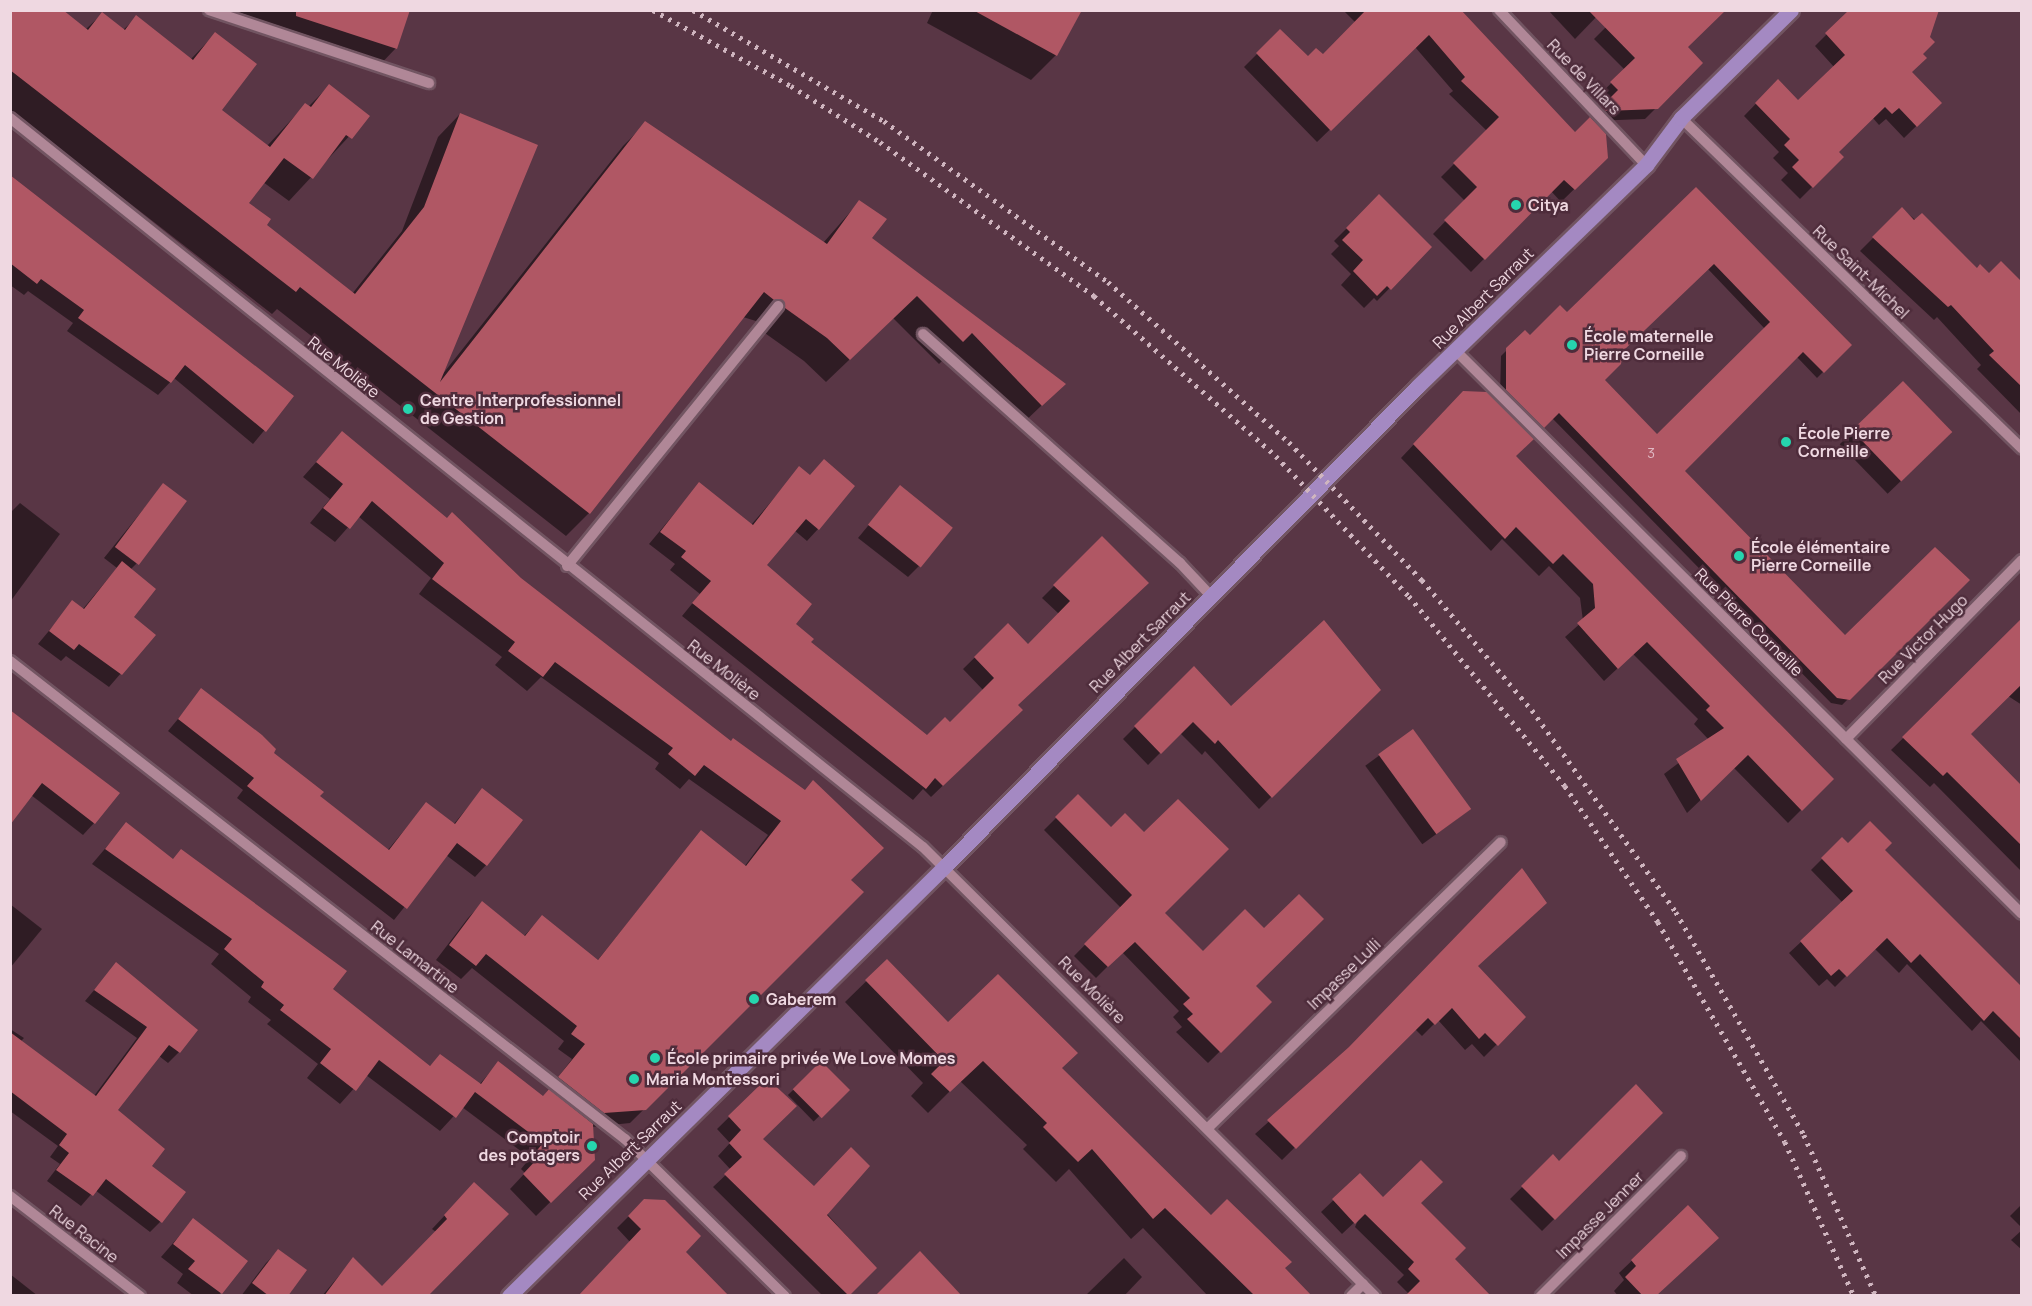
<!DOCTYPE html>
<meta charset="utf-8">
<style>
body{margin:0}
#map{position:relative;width:2032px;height:1306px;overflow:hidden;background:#593645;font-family:Manrope,sans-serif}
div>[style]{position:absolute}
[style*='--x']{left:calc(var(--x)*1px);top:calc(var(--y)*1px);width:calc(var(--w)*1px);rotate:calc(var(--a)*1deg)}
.shadow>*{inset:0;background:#0007;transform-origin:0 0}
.building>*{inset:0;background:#b05764;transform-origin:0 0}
.roads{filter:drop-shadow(2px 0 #725562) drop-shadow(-2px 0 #725562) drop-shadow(0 2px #725562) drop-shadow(0 -2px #725562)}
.minor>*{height:10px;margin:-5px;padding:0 5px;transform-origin:5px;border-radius:5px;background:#b08797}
.major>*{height:15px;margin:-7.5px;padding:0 7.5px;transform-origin:7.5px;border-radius:7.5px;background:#a489c2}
.rail>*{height:4.5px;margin-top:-2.25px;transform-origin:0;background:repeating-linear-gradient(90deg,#cfb5bf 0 3px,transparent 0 9px)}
.dots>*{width:16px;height:16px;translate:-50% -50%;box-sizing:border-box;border:3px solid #4e2c3b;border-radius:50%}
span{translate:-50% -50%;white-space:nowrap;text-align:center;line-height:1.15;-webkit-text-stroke:5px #4e2c3b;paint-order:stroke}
.number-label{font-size:14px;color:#dfb8c2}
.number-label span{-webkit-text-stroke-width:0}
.street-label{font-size:16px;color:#efd8e1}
.poi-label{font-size:16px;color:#efd8e1;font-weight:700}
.left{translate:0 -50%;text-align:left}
.right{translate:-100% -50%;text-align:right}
.frame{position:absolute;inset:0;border:12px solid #efd8e1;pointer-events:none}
</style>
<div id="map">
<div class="shadow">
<div style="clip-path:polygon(10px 10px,85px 30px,102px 14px,123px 30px,137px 17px,190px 60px,215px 34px,220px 110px,267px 146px,305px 105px,308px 107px,329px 86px,368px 116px,289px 201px,263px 182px,247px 203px,265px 225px,352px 294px,402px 231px,438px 137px,460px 114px,442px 375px,623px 146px,646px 123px,823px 243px,859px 202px,870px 238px,1064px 384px,1018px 428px,948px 355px,939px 364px,893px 318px,826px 382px,804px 361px,762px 331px,759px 322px,743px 317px,589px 513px,566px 536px,277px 309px,272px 314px,10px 110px)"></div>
<div style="clip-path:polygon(233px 10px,409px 10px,396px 48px,375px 70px,243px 27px,246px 15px)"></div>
<div style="clip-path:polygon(933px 10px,1081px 10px,1056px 55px,1031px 80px,927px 23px)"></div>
<div style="clip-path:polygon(1343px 10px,1450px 10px,1574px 135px,1608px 102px,1600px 94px,1625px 70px,1594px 39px,1623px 10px,1686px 47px,1701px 63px,1645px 119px,1592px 121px,1606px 158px,1561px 202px,1551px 191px,1471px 272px,1433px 234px,1465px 201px,1441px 177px,1487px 131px,1449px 94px,1453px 91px,1415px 47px,1317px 142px,1244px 67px,1280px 31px,1308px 59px,1323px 56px,1356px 23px)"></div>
<div style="clip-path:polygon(1548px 10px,1603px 10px,1575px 39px)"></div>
<div style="clip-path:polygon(1851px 10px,1921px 54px,1911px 72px,1940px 103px,1904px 138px,1886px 119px,1879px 125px,1872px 117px,1837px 152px,1842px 157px,1800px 199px,1781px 180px,1788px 173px,1773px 158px,1779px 152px,1744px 116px,1778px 81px,1798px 102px,1834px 67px,1815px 46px)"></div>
<div style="clip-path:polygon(10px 178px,292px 397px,253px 444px,174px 378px,158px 395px,67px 331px,73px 323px,28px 291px,24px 295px,10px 285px)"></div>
<div style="clip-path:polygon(evenodd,1696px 189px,1850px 345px,1817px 378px,1797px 357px,1683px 471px,1845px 637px,1968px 580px,1842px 705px,1831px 703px,1552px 418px,1537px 433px,1500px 396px,1501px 356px,1525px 332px,1530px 337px,1567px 314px,1696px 189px,1707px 268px,1765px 329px,1657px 436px,1602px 380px,1622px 350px,1707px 268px)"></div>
<div style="clip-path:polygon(1379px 196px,1430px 247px,1377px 301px,1374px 298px,1364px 308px,1341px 285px,1351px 274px,1331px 254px,1339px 246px,1334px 241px)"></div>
<div style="clip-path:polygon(1902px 209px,1977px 270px,2022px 284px,2022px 415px,1977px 369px,1981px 365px,1937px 317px,1934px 320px,1860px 251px)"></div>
<div style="left:1903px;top:383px;width:69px;height:88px;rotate:46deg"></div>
<div style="clip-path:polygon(1450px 406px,1514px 456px,1832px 779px,1788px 823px,1734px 768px,1687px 813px,1664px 774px,1709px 740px,1694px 724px,1698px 719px,1633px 654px,1604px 681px,1565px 637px,1583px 621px,1580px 598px,1549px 566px,1539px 576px,1502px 539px,1491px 551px,1401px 458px)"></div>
<div style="clip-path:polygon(342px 433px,520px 579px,862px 893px,630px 1123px,592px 1127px,594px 1159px,536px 1216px,510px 1189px,525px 1173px,521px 1169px,530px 1158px,462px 1107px,440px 1131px,366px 1075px,340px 1104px,307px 1078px,318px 1064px,267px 1024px,271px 1020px,248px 1002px,251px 997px,211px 964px,219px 954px,92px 864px,126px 824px,429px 1067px,440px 1056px,479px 1085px,498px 1063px,542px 1098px,572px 1059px,558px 1049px,564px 1041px,472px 968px,461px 979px,436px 960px,468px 918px,482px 903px,523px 937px,542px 917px,597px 961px,701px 832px,744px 867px,768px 835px,689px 779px,680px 789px,655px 769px,659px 763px,541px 677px,527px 691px,495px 665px,502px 657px,419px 594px,431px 578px,358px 516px,335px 542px,310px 523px,330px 499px,303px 477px)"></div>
<div style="clip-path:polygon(800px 468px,818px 529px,807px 541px,794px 530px,765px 565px,794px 625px,809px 642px,927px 737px,950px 724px,983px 690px,963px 669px,1008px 625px,1028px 646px,1059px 614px,1042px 598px,1102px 538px,1147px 583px,1016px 706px,1009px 722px,931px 797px,923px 789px,913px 800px,682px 616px,700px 594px,670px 570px,675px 564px,649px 544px,699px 484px,751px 525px)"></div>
<div style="clip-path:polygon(163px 485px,137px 563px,130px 570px,132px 618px,154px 635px,109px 687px,66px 656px,61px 661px,38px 644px,73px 602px,82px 610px,117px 568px,104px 558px)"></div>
<div style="clip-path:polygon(900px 487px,920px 565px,908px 577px,858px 538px)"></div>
<div style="clip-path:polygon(20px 503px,60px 534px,10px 602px,10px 513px)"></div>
<div style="clip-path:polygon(2022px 622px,2022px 705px,2008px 696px,1969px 734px,2022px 791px,2022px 872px,1934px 783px,1930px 787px,1891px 750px)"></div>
<div style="clip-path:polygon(1194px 668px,1231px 708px,1379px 689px,1259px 809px,1205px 751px,1202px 755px,1180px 733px,1148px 765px,1123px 739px)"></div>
<div style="clip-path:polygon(202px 690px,318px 796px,387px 851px,426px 804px,453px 825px,482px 790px,486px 865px,475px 877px,446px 855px,394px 920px,237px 798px,243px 790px,168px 731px)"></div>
<div style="clip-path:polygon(10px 712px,94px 823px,83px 835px,31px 795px)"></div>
<div style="left:1413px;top:731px;width:97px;height:59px;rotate:54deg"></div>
<div style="clip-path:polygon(1078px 796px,1163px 913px,1203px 953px,1254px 986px,1270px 1002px,1208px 1063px,1176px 1032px,1182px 1027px,1173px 1017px,1179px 1011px,1122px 952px,1096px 978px,1074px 956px,1121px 908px,1044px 830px)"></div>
<div style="clip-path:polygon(1842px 839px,1848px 845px,1883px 850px,2022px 990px,2021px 1062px,1981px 1021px,1972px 1031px,1907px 964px,1899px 973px,1874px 948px,1835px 987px,1827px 979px,1819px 986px,1789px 953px,1843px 903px,1811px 870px)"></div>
<div style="clip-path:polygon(10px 904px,42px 929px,10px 968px)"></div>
<div style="clip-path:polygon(887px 961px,948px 1024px,1061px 1068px,1211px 1217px,1283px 1268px,1310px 1296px,1208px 1296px,1143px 1228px,1131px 1239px,1069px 1169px,1056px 1182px,1023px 1149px,1027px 1145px,960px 1081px,928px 1113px,911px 1096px,923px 1083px,845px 1002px)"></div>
<div style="clip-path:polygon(116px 964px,179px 1052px,168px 1063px,159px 1056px,116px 1111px,150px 1167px,160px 1222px,150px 1232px,95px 1190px,81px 1206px,47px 1181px,60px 1164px,50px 1157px,58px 1146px,10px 1111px,10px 1029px,24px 1038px,21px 1041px,94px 1096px,137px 1038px,85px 1001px)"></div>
<div style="clip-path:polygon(1476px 967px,1524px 1017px,1484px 1057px,1472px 1044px,1465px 1050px,1438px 1020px,1422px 1036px,1415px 1029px,1282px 1160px,1255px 1134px,1347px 1051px)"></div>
<div style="left:821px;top:1063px;width:37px;height:46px;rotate:46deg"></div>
<div style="clip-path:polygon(767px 1080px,761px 1139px,875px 1268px,847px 1296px,823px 1296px,713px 1187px,731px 1170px,718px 1156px,730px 1143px,717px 1129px)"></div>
<div style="clip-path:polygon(1661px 1113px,1542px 1231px,1510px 1199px,1553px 1157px,1559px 1163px)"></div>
<div style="clip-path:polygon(1360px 1175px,1383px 1199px,1419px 1203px,1464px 1248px,1411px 1296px,1397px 1282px,1404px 1275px,1355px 1227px,1359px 1218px,1342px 1234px,1321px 1212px)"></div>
<div style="clip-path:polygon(462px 1197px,426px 1296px,322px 1296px,353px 1259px,381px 1288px,436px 1232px,432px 1229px)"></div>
<div style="clip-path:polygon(644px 1201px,636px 1296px,630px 1242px,617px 1228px)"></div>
<div style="clip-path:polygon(2022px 1204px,2022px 1228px,2010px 1216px)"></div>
<div style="clip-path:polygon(1688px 1207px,1655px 1296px,1618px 1296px,1614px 1291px,1624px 1280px,1619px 1273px)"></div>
<div style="clip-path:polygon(193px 1220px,246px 1262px,218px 1296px,194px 1296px,177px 1283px,183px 1274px,161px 1257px)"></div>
<div style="clip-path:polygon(2022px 1230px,2022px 1250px,2011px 1240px)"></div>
<div style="clip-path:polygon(278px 1251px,286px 1296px,241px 1296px,266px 1263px)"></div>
<div style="clip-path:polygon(1124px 1258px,1142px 1277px,1124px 1296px,1085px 1296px)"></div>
<div style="clip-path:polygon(10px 1274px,38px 1296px,10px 1296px)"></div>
</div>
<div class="building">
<div style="clip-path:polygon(10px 10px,63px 10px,88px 30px,102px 12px,125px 30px,136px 15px,193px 60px,215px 32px,257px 64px,222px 110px,270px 147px,305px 103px,311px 107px,329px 84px,370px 116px,352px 139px,346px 135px,313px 179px,284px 158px,249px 203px,271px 219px,267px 225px,355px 294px,424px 207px,460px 113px,538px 145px,440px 382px,645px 121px,827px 244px,859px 200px,887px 219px,872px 238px,1066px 384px,1042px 406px,972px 333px,963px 342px,917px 296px,850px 360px,827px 338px,785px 308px,782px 300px,774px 300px,764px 292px,590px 514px,300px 287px,296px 292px,10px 70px)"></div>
<div style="clip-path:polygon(296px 10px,410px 10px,397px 49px,296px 16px)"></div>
<div style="clip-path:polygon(973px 10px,1082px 10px,1057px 56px)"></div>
<div style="clip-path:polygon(1366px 10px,1461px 10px,1575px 132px,1590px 117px,1606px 134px,1608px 158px,1575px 190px,1564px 180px,1485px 260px,1444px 220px,1477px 187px,1453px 163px,1499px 117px,1461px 81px,1465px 77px,1429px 35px,1331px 131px,1256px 53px,1280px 29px,1308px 56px,1316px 48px,1323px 54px)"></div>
<div style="clip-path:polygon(1588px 10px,1726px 10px,1688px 47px,1703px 63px,1658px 109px,1605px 111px,1601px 107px,1618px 90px,1610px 82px,1635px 58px)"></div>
<div style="clip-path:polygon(1849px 10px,1939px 10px,1930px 37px,1935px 42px,1923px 54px,1927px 58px,1912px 72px,1942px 103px,1917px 127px,1899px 108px,1892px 114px,1885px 107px,1839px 152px,1844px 157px,1813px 188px,1792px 167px,1799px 160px,1784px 145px,1790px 139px,1755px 103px,1778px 79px,1798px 100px,1845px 55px,1825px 33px)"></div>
<div style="clip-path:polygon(10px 175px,294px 396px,266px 432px,185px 365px,171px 383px,78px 318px,84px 310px,41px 279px,37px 284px,10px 263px)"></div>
<div style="clip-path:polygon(evenodd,1696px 187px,1852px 345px,1824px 373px,1803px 352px,1685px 471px,1845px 635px,1935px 547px,1970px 580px,1850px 700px,1837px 698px,1559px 413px,1544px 428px,1506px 390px,1506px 348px,1525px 330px,1530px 335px,1560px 305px,1567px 312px,1696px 187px,1714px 264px,1770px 322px,1657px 434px,1605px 380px,1621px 364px,1623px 351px,1714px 264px)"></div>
<div style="clip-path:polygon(1379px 194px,1432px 247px,1391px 290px,1387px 286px,1377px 296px,1353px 271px,1363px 260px,1342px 240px,1350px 232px,1346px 228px)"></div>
<div style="clip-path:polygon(1902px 207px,1914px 220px,1922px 213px,1977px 268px,1980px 264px,1989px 273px,2001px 261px,2022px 282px,2022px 387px,1989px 355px,1994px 351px,1951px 305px,1948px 307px,1872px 237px)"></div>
<div style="left:1903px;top:381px;width:71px;height:71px;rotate:46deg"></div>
<div style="clip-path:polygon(1463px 391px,1487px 392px,1534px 439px,1516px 456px,1834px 779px,1802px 811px,1748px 755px,1701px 801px,1676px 759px,1724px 728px,1706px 710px,1710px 706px,1647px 642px,1618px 669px,1577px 623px,1595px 608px,1593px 584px,1563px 554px,1553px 564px,1516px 527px,1505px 539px,1413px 444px)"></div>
<div style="clip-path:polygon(342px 431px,447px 518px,452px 512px,521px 578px,731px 741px,733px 738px,805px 790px,813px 780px,884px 848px,851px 880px,864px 892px,646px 1110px,604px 1113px,558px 1077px,585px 1044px,571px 1034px,577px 1026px,486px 954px,476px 966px,449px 945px,482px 901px,525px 936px,542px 915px,598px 960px,701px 830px,746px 866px,781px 821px,704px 765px,695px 776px,668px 754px,673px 748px,555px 662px,543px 677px,508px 651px,515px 642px,432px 579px,444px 563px,372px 501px,350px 529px,323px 508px,343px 484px,316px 462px)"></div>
<div style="clip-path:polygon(824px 459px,855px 486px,819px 530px,806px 519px,767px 565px,812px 604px,796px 624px,814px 639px,811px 642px,927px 735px,945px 717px,950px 722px,994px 678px,974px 657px,1008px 623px,1028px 644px,1070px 601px,1053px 585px,1102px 536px,1149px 583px,1018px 705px,1023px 710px,943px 786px,935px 778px,926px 789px,692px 603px,711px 581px,681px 557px,686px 551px,660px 532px,699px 482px,753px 525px,799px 466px,810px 475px)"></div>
<div style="left:163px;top:483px;width:30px;height:80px;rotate:37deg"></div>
<div style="left:900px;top:485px;width:68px;height:51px;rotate:39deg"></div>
<div style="clip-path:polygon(122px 561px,156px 589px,134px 617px,156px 635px,122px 675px,79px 644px,74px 650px,49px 631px,72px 600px,84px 609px)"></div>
<div style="clip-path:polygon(2022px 618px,2022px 684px,1971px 734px,2022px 786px,2022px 846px,1947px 772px,1943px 776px,1902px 737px)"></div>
<div style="clip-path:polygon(1324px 620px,1381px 690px,1272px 798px,1218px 740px,1215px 744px,1193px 722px,1161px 754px,1134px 726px,1194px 666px,1231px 706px)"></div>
<div style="clip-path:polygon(201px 688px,262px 735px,276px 749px,274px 753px,324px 792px,320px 796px,389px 850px,426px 802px,455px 824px,482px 788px,523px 820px,487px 866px,457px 843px,407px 909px,247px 786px,254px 778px,178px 719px)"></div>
<div style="clip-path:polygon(10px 710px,120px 793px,95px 824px,42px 783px,10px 825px)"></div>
<div style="left:1413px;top:729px;width:99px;height:43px;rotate:54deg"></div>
<div style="clip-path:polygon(1078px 794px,1111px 827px,1125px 813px,1144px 832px,1178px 799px,1229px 849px,1165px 913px,1203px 951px,1245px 909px,1264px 928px,1299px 894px,1324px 919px,1256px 986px,1272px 1002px,1221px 1053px,1187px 1019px,1193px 1014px,1183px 1004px,1190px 998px,1135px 942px,1108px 967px,1084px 944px,1132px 895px,1055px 817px)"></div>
<div style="clip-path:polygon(1870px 821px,1892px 843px,1885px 850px,2022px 987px,2022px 1040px,1993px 1011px,1984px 1021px,1920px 954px,1911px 963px,1887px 938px,1847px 977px,1839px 969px,1831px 976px,1800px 941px,1853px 891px,1821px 858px,1842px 837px,1848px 843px)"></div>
<div style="clip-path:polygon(126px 822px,173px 859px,181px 849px,347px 971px,333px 989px,430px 1066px,440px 1054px,481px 1084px,498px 1061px,543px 1096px,549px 1089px,593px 1124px,595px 1160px,551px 1203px,523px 1174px,538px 1158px,534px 1154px,543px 1143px,475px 1092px,456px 1118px,379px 1060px,356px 1091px,320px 1063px,331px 1049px,280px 1010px,284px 1005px,261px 987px,264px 982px,224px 949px,232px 939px,105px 849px)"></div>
<div style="clip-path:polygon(1522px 868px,1547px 903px,1478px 966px,1526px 1017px,1498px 1046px,1485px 1033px,1479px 1039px,1452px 1008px,1435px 1025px,1428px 1018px,1296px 1149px,1267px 1120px,1349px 1047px)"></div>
<div style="clip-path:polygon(887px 959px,948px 1022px,998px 974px,1078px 1053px,1062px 1068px,1211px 1215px,1227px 1199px,1292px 1262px,1285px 1268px,1312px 1296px,1255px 1296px,1165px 1208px,1153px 1219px,1092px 1149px,1078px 1162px,1043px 1127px,1047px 1123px,983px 1061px,950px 1092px,931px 1074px,944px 1061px,865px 980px)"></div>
<div style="clip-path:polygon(116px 962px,198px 1030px,180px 1053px,169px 1045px,118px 1110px,165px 1149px,152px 1166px,186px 1192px,162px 1223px,106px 1179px,93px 1196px,56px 1170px,69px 1153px,59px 1145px,67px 1134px,10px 1091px,10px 1032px,96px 1096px,147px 1027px,94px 990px)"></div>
<div style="left:821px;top:1061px;width:41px;height:40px;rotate:45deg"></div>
<div style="clip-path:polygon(767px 1078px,797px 1106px,763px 1139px,814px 1186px,851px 1147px,870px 1166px,827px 1215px,877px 1268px,849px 1296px,724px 1174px,742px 1157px,729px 1143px,741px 1130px,728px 1116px)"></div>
<div style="clip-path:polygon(1636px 1084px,1663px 1113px,1555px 1220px,1521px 1186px,1553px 1154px,1559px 1161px)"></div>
<div style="clip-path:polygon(1421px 1160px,1443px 1182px,1421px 1203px,1466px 1248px,1455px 1259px,1491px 1296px,1405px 1296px,1420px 1281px,1408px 1269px,1414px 1262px,1365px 1214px,1370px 1209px,1355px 1224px,1332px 1199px,1360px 1173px,1383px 1197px)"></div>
<div style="clip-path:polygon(474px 1182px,509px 1214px,428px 1296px,324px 1296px,353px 1257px,382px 1286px,447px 1219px,444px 1215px)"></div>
<div style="clip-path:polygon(644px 1199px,665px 1200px,701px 1236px,686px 1252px,729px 1296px,578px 1296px,641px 1229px,628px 1216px)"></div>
<div style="clip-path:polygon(1688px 1205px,1719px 1238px,1656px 1296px,1643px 1296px,1625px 1277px,1636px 1266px,1631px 1260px)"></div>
<div style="clip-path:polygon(193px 1218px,248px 1261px,222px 1294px,188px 1269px,195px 1261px,173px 1244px)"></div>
<div style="clip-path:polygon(278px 1249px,307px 1270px,288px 1296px,269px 1296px,252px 1283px)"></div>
<div style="clip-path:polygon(920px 1251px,962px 1296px,875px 1296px)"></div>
</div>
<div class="roads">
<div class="minor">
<div style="--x:209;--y:10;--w:232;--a:18.4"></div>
<div style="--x:1499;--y:10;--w:214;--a:46.5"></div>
<div style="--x:10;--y:118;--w:1168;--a:38.61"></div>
<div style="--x:923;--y:847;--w:637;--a:44.81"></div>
<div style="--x:1681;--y:118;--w:475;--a:44.1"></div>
<div style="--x:923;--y:334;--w:344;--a:41.7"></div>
<div style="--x:1180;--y:563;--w:45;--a:46.8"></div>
<div style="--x:1456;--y:351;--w:798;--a:44.85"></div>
<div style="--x:567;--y:566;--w:335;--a:-50.9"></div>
<div style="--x:10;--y:661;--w:779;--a:37.86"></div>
<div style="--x:625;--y:1139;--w:224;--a:44.5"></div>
<div style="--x:1846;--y:739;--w:251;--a:-45.5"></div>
<div style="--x:1208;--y:1128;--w:409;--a:-44.3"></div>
<div style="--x:10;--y:1196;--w:164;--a:37.6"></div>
<div style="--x:1351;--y:1296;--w:17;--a:-45"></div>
<div style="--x:1541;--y:1296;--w:198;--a:-45"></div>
</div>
<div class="major">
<div style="--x:509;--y:1296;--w:611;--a:-44.6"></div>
<div style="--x:944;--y:867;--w:675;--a:-45.42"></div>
<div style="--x:1418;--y:386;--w:318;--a:-44.1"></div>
<div style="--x:1646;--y:165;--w:59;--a:-53.3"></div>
<div style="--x:1681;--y:118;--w:154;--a:-44.5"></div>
</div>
</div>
<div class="rail">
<div style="--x:653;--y:10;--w:158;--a:28.8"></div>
<div style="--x:791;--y:86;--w:105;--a:32.2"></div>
<div style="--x:880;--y:142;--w:264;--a:35.7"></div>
<div style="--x:1094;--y:296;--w:242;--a:41.3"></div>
<div style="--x:1276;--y:456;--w:193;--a:46.5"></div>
<div style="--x:1409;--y:596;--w:246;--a:50.6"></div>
<div style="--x:1565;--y:786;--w:165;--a:55.6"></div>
<div style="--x:1658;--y:922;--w:254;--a:60"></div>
<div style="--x:1785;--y:1142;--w:169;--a:65.9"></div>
<div style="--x:693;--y:10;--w:221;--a:30.2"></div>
<div style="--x:884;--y:121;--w:276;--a:35.7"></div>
<div style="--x:1108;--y:282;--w:242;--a:41.5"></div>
<div style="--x:1289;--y:442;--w:192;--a:46.1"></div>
<div style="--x:1422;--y:580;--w:170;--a:49.8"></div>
<div style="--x:1532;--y:710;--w:248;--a:54.5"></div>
<div style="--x:1676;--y:912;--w:257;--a:60.1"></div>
<div style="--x:1804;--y:1135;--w:176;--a:65.9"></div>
</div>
<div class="dots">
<div style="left:1516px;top:205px;background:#26d5ae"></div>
<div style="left:1572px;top:345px;background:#26d5ae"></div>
<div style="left:408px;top:409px;background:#26d5ae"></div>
<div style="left:1786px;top:442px;background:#26d5ae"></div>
<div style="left:1739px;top:556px;background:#26d5ae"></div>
<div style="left:754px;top:999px;background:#26d5ae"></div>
<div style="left:655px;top:1058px;background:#26d5ae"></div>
<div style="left:634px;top:1079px;background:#26d5ae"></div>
<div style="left:592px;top:1146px;background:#26d5ae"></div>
</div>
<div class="number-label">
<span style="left:1651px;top:453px">3</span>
</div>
<div class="street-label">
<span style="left:1584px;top:77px;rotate:46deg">Rue de Villars</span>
<span style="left:1861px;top:272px;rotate:44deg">Rue Saint-Michel</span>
<span style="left:1483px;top:298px;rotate:-45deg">Rue Albert Sarraut</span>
<span style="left:344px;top:367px;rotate:39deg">Rue Molière</span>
<span style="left:1749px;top:622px;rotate:45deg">Rue Pierre Corneille</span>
<span style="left:1923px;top:639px;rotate:-45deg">Rue Victor Hugo</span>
<span style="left:1140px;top:642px;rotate:-45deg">Rue Albert Sarraut</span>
<span style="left:724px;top:670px;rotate:38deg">Rue Molière</span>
<span style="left:415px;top:957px;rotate:38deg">Rue Lamartine</span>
<span style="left:1344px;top:974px;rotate:-44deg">Impasse Lulli</span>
<span style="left:1092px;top:990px;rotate:45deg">Rue Molière</span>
<span style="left:630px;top:1150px;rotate:-44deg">Rue Albert Sarraut</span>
<span style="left:1600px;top:1215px;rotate:-45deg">Impasse Jenner</span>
<span style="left:84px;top:1234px;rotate:38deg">Rue Racine</span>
</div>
<div class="poi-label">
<span class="left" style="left:1528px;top:205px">Citya</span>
<span class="left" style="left:1584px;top:345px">École maternelle<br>Pierre Corneille</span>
<span class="left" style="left:420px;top:409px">Centre Interprofessionnel<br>de Gestion</span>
<span class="left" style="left:1798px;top:442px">École Pierre<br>Corneille</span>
<span class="left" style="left:1751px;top:556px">École élémentaire<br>Pierre Corneille</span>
<span class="left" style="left:766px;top:999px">Gaberem</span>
<span class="left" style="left:667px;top:1058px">École primaire privée We Love Momes</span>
<span class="left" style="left:646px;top:1079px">Maria Montessori</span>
<span class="right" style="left:580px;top:1146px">Comptoir<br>des potagers</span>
</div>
<div class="frame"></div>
</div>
